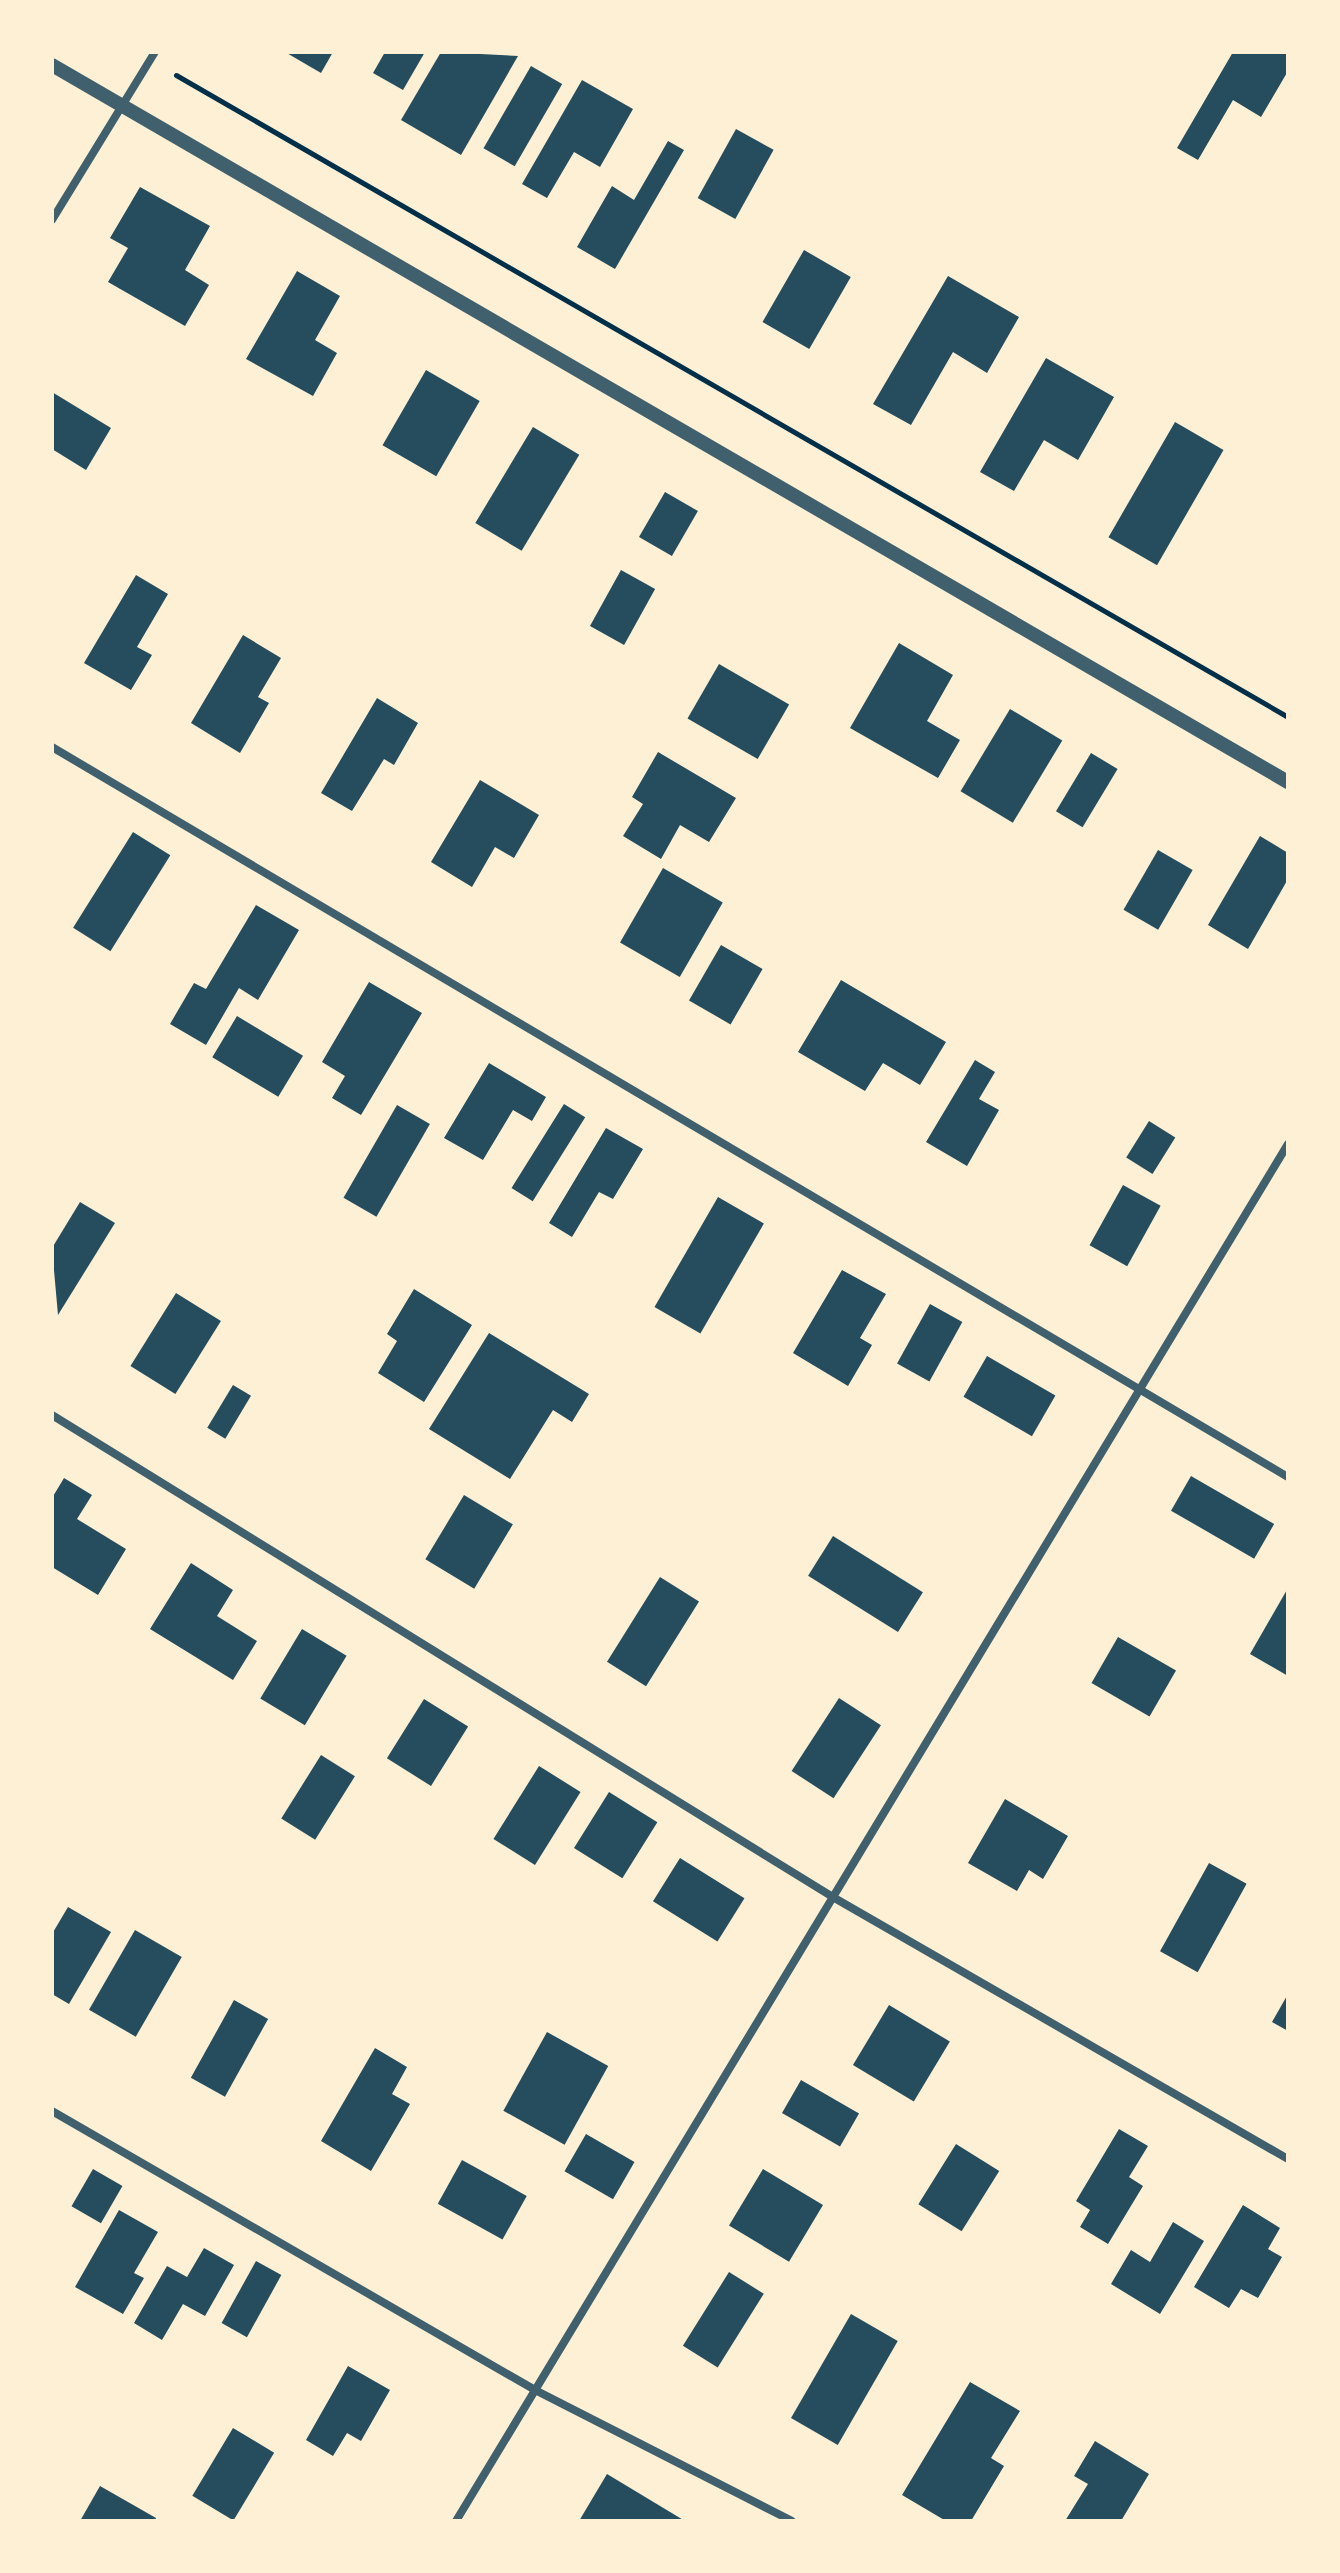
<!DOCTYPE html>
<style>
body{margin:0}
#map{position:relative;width:1340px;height:2573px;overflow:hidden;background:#fdf0d5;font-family:Mulish,sans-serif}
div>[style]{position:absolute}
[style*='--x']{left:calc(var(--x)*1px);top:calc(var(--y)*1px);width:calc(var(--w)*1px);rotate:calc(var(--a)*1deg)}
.building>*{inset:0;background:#264d5e;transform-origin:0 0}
.path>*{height:5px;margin:-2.5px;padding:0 2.5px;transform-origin:2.5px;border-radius:2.5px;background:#003049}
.minor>*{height:8px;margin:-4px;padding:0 4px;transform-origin:4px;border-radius:4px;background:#3f606c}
.tertiary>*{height:14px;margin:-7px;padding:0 7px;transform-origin:7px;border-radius:7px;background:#3f606c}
span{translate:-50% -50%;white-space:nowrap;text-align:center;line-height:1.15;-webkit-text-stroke:7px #fdf0d5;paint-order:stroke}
.frame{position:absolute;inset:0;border:54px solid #fdf0d5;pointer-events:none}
</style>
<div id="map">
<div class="building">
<div style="clip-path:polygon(285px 52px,333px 52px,321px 73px)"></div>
<div style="clip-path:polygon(385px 52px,425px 52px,403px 90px,373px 73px)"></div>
<div style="clip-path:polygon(441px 52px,518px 56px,461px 155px,401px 120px)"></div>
<div style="clip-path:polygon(1233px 52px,1286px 52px,1288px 71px,1261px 117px,1233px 100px,1198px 160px,1177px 148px)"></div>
<div style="left:531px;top:66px;width:36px;height:95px;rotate:30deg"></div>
<div style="clip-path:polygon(582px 80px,633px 109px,600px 167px,574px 152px,547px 198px,522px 184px)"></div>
<div style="left:736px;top:129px;width:43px;height:79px;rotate:29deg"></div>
<div style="clip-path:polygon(668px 141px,684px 150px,615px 269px,577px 247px,612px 186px,634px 200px)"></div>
<div style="clip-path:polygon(140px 187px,210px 226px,185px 270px,209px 285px,185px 326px,108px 282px,128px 248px,110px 238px)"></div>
<div style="left:804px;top:250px;width:54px;height:83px;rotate:30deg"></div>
<div style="clip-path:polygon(297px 271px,340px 296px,315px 340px,337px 353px,313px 396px,246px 359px)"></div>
<div style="clip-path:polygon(948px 276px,1019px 317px,987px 373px,953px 352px,911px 425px,873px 404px)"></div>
<div style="clip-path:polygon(1046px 358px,1114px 397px,1078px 460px,1044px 440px,1014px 491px,980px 472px)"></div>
<div style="left:426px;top:370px;width:62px;height:87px;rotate:30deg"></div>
<div style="clip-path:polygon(52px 392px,111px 428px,86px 470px,52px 449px)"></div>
<div style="left:1175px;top:422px;width:56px;height:133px;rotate:30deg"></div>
<div style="left:533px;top:427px;width:54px;height:112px;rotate:31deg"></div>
<div style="left:665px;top:492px;width:38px;height:52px;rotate:30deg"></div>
<div style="left:621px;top:570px;width:39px;height:64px;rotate:29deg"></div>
<div style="clip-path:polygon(136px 575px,168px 594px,137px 647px,152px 655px,131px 690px,84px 663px)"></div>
<div style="clip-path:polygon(243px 635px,281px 658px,258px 697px,269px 703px,240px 753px,191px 723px)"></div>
<div style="clip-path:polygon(899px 643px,953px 675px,927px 721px,960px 740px,938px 778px,850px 728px)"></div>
<div style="left:719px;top:664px;width:81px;height:63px;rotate:30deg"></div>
<div style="clip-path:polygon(377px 698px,418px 723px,394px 765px,384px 759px,352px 811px,321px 793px)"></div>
<div style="left:1010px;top:709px;width:61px;height:96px;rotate:31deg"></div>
<div style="clip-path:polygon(658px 752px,736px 798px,709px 842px,680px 825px,661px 859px,623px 836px,643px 804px,632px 797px)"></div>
<div style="left:1091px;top:753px;width:31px;height:68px;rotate:31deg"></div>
<div style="clip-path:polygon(480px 780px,539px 815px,514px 858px,495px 847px,472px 887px,431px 862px)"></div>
<div style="left:133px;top:832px;width:44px;height:113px;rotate:32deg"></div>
<div style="clip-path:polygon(1260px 836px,1288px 853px,1288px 879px,1248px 949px,1208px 925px)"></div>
<div style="left:1158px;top:850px;width:40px;height:69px;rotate:30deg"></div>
<div style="left:663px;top:868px;width:69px;height:86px;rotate:30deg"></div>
<div style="clip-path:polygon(256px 905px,299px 930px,258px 1000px,239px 988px,206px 1045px,170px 1024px,194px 983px,206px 989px)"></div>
<div style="left:721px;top:945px;width:48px;height:64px;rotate:30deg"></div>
<div style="clip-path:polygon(841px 980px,946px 1042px,920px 1085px,883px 1063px,865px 1091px,798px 1052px)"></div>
<div style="clip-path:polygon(369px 982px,422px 1013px,361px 1115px,332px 1098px,345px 1076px,322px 1062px)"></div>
<div style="left:237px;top:1016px;width:77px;height:48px;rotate:31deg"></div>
<div style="clip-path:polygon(975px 1060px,995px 1072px,979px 1099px,999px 1110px,967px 1166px,926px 1142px)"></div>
<div style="clip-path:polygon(489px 1063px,546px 1097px,532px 1121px,513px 1110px,483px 1160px,444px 1138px)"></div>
<div style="left:564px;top:1104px;width:25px;height:99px;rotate:32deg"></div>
<div style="left:397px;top:1105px;width:38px;height:107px;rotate:30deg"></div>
<div style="left:1149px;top:1121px;width:31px;height:43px;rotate:32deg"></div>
<div style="clip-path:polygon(606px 1128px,643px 1149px,613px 1199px,599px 1192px,572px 1237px,549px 1223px)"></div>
<div style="left:1123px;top:1185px;width:43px;height:69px;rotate:29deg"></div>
<div style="left:718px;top:1197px;width:53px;height:127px;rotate:30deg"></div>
<div style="clip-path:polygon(80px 1202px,115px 1223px,58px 1315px,52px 1248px)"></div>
<div style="clip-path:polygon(842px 1270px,886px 1294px,860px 1338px,872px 1345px,848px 1386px,793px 1353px)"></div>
<div style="clip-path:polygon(414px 1289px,472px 1325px,424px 1402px,378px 1373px,397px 1341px,387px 1334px)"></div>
<div style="left:176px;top:1293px;width:53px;height:86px;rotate:32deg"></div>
<div style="left:930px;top:1304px;width:37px;height:68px;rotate:29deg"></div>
<div style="clip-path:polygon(489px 1333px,589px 1394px,572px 1422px,553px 1410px,510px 1479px,429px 1429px)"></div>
<div style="left:987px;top:1356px;width:79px;height:47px;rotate:30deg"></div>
<div style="left:233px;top:1385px;width:21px;height:50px;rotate:31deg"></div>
<div style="left:1191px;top:1476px;width:96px;height:40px;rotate:30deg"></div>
<div style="clip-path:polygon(64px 1478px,92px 1495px,77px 1519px,126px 1549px,98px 1595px,52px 1567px,52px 1498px)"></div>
<div style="left:464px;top:1495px;width:57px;height:75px;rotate:31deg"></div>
<div style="left:833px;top:1536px;width:106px;height:47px;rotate:32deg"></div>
<div style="clip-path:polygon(191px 1563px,233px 1590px,217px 1616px,257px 1641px,233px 1680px,150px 1629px)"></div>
<div style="left:660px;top:1577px;width:46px;height:100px;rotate:32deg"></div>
<div style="clip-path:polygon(1288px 1588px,1288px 1676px,1250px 1654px)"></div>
<div style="left:302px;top:1629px;width:52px;height:81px;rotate:31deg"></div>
<div style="left:1118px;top:1637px;width:67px;height:53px;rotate:30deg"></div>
<div style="left:839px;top:1698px;width:50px;height:87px;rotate:33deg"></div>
<div style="left:424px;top:1699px;width:52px;height:70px;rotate:32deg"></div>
<div style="left:321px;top:1755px;width:40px;height:75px;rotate:32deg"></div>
<div style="left:539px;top:1766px;width:49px;height:86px;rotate:32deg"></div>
<div style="left:609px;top:1792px;width:57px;height:66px;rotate:32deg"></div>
<div style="clip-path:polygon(1005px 1799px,1068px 1836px,1043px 1879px,1029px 1870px,1017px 1891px,968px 1863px)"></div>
<div style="left:680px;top:1858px;width:76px;height:51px;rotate:32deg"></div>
<div style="left:1209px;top:1863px;width:43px;height:101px;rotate:29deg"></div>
<div style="clip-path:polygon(68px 1907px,111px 1932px,69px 2004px,52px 1994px,52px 1934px)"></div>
<div style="left:135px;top:1930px;width:54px;height:92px;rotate:30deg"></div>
<div style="clip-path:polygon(1288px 1994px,1288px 2031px,1272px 2022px)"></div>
<div style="left:234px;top:2000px;width:39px;height:89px;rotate:29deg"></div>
<div style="left:889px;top:2005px;width:71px;height:70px;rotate:31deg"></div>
<div style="left:547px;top:2032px;width:70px;height:90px;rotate:29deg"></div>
<div style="clip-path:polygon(375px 2048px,407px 2067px,392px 2094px,410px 2104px,371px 2171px,321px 2141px)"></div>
<div style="left:801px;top:2080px;width:67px;height:38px;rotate:30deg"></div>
<div style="clip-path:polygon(1119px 2129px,1148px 2146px,1129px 2177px,1143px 2186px,1108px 2244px,1080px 2227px,1090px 2210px,1076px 2201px)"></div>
<div style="left:586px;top:2134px;width:56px;height:43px;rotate:30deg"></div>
<div style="left:956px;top:2144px;width:51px;height:71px;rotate:32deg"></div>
<div style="left:462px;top:2160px;width:74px;height:50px;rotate:29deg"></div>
<div style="left:93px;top:2169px;width:34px;height:43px;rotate:30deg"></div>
<div style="left:763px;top:2169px;width:70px;height:66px;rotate:31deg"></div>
<div style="clip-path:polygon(1243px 2205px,1280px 2228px,1268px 2249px,1282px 2257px,1258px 2298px,1241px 2289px,1229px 2308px,1194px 2287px)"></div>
<div style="clip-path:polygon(119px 2210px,158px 2232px,134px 2273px,144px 2278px,123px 2314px,75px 2287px)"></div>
<div style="clip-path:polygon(1173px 2222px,1204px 2241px,1160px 2314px,1111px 2284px,1131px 2250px,1150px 2262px)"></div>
<div style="clip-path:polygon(204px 2248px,234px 2265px,205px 2316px,183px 2304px,162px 2340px,134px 2323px,167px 2266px,187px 2277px)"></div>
<div style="left:256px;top:2261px;width:29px;height:71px;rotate:29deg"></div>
<div style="left:729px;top:2272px;width:41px;height:87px;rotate:32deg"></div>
<div style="left:851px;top:2314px;width:54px;height:120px;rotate:30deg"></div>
<div style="clip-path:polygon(348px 2366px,390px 2390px,361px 2441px,347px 2433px,333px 2456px,306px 2440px)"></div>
<div style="clip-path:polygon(970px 2382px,1020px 2411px,991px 2458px,1004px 2466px,971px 2521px,946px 2521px,902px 2495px)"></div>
<div style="left:233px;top:2428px;width:48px;height:79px;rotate:31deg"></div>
<div style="clip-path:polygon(1095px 2441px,1149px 2474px,1121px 2521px,1065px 2521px,1088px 2484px,1074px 2476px)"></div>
<div style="clip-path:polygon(607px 2474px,685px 2521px,579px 2521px)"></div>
<div style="clip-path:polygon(100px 2486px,156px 2518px,155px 2521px,80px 2521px)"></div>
</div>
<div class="path">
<div style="--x:176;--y:75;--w:1284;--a:30"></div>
</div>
<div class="minor">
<div style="--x:52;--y:220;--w:197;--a:-58.5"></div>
<div style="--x:52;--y:747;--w:1435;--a:30.57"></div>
<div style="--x:52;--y:1415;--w:916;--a:31.69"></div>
<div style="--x:831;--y:1896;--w:527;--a:29.92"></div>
<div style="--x:52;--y:2111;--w:558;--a:30.01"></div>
<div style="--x:535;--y:2390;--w:288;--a:27"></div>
<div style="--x:456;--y:2521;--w:1609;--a:-58.86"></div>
</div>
<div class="tertiary">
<div style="--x:52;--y:65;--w:1429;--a:30.12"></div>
</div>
<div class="frame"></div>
</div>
